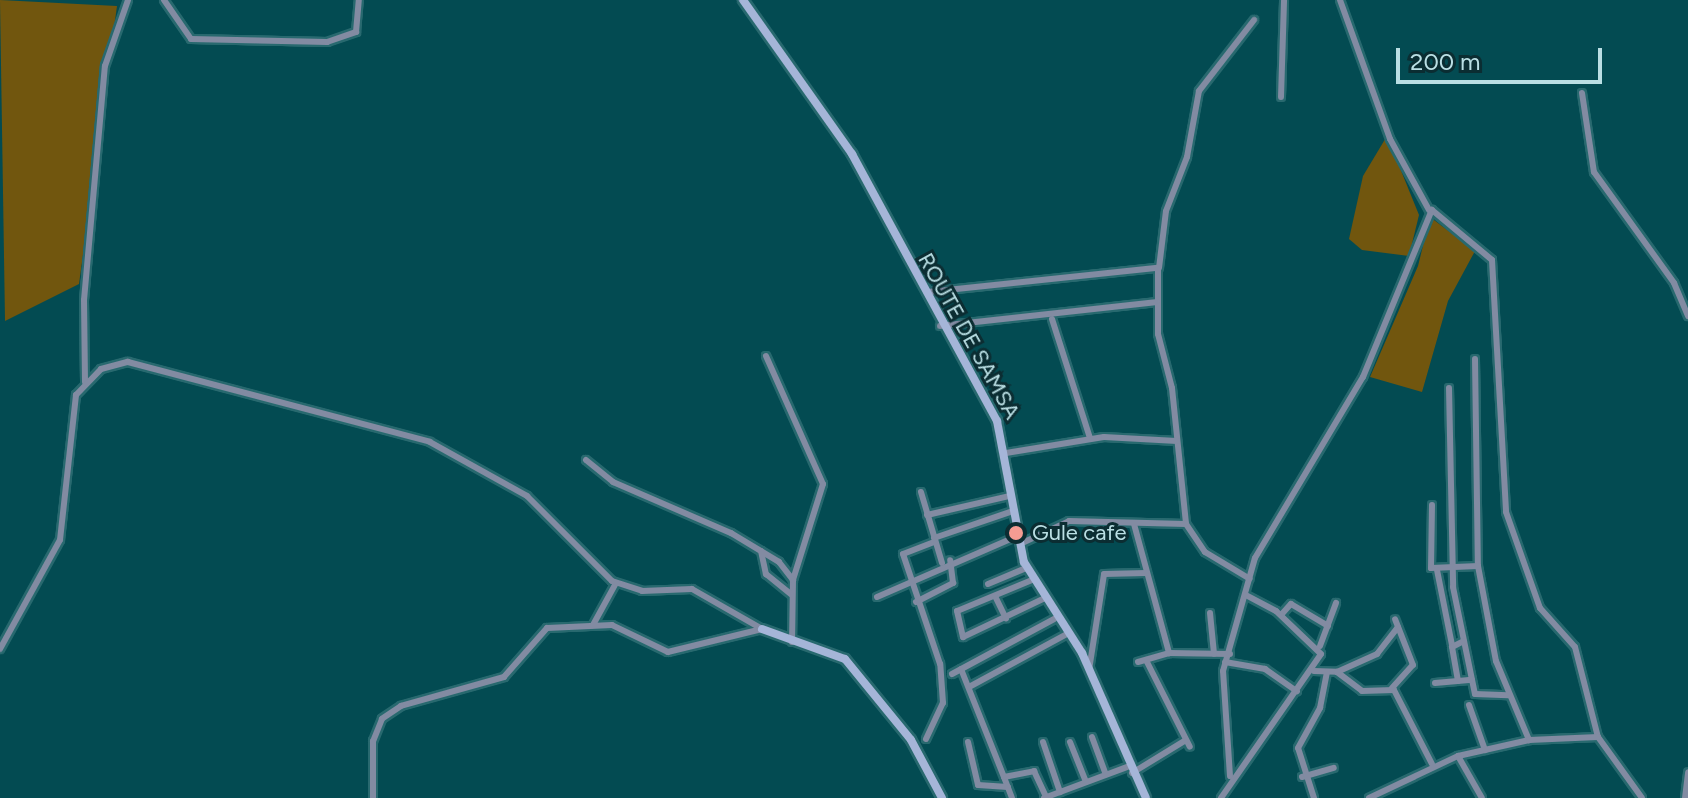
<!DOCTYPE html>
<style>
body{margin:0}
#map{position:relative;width:1688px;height:798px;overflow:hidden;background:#034b52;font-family:Figtree,sans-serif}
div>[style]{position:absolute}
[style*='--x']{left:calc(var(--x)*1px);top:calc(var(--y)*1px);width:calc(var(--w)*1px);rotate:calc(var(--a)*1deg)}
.green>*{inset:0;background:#71560e}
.roads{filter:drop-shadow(2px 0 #28696f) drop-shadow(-2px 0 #28696f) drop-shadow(0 2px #28696f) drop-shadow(0 -2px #28696f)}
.street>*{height:6px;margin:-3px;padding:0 3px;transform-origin:3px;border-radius:3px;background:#828ba2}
.secondary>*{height:8px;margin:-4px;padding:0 4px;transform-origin:4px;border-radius:4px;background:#a5b5d8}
.dots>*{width:22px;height:22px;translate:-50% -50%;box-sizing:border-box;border:4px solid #0b2d32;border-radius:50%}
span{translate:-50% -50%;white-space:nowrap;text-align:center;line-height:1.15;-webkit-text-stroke:6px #0b2d32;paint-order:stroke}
.street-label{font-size:22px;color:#badfe4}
.poi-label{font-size:22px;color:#badfe4}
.left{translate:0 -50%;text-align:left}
.scale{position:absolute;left:1396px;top:48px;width:206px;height:36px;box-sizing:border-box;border:4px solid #badfe4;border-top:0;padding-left:10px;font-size:24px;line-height:28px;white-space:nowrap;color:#badfe4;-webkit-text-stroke:6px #0b2d32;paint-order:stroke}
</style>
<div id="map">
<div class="green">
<div style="clip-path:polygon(0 0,117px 6px,79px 284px,5px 321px)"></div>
<div style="clip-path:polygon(1387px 136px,1419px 215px,1409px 256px,1362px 250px,1349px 239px,1363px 176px)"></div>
<div style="clip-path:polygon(1430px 217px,1475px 251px,1448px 301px,1422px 392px,1370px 377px,1418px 266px)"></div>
</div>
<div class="roads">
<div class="street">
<div style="--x:164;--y:0;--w:47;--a:55.3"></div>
<div style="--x:191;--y:39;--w:136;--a:1.3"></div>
<div style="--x:327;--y:42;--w:31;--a:-19"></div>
<div style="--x:356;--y:32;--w:32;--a:-85"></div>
<div style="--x:1340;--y:0;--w:148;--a:70.2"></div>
<div style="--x:1390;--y:139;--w:81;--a:61.2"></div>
<div style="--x:1582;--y:93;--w:80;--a:81.4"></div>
<div style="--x:1594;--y:172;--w:137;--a:54.2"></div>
<div style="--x:1674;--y:283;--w:36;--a:67"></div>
<div style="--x:1281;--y:97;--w:97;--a:-88.2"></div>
<div style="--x:1159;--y:268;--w:57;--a:-83"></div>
<div style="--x:1166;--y:211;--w:58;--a:-68.7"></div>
<div style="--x:1187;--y:157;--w:67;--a:-79.7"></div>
<div style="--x:1199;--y:91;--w:90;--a:-52.2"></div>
<div style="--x:928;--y:292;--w:231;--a:-6"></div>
<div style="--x:1158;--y:268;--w:66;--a:90"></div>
<div style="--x:1158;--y:334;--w:56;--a:75.5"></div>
<div style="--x:1172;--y:388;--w:137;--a:84.1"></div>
<div style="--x:1186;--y:524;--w:34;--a:56"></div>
<div style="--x:1205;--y:552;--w:52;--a:31"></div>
<div style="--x:1052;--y:319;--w:125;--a:72.3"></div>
<div style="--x:940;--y:326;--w:218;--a:-6.3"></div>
<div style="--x:766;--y:356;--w:140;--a:66"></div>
<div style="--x:823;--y:484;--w:101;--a:107.4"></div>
<div style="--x:793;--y:580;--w:62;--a:90.9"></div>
<div style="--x:1475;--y:359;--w:207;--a:89.2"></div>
<div style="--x:1478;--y:566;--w:97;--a:79.3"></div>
<div style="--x:1496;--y:661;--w:86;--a:67.3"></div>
<div style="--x:85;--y:382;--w:82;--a:-90.7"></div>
<div style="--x:84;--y:300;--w:235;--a:-84.9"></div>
<div style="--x:105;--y:66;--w:70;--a:-70.8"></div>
<div style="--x:1449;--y:388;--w:199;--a:88.8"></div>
<div style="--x:1453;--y:587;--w:109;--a:78.4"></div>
<div style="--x:1475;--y:694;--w:33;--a:2"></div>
<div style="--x:1006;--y:453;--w:99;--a:-9.3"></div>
<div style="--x:1104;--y:437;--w:73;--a:3.1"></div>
<div style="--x:586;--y:460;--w:35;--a:39"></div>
<div style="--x:613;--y:482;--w:129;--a:23.4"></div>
<div style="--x:731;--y:533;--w:56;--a:31.1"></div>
<div style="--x:779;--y:562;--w:23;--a:52"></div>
<div style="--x:921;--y:492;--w:74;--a:73.5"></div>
<div style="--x:1432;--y:505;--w:63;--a:90.9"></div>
<div style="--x:1431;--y:568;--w:47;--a:-2.4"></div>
<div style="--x:927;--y:515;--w:84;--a:-13"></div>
<div style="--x:1134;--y:524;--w:134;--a:74.8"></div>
<div style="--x:1169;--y:653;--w:61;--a:0.9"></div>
<div style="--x:934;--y:538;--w:80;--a:-18.9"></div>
<div style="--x:1020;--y:544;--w:54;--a:-25.1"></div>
<div style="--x:1069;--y:521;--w:117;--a:1.5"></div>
<div style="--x:761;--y:551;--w:24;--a:78"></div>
<div style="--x:766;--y:574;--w:32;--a:39"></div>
<div style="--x:1437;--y:570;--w:76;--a:78.7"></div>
<div style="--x:1032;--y:580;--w:81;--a:157.5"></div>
<div style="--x:957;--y:611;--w:27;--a:77"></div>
<div style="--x:963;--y:637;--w:89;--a:-25.4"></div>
<div style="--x:988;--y:584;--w:41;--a:-22.8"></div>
<div style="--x:995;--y:596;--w:25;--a:64"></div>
<div style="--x:877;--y:597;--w:150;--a:-23.5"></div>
<div style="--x:916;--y:602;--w:42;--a:-27.2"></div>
<div style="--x:953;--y:583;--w:23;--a:-97"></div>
<div style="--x:1210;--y:613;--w:41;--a:84.4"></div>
<div style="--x:1281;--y:615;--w:15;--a:-48"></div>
<div style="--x:1291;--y:604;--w:43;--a:30.7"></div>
<div style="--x:593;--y:625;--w:48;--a:-61.3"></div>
<div style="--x:1320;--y:646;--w:46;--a:-69.6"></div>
<div style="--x:0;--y:649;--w:124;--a:-61.2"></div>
<div style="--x:60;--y:540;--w:146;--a:-83.7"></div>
<div style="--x:76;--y:395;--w:36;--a:-46"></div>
<div style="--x:101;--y:369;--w:28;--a:-15"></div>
<div style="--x:128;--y:362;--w:312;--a:14.8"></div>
<div style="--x:430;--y:442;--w:111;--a:29.1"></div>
<div style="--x:527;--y:496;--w:120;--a:45"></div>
<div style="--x:612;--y:581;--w:32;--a:18"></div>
<div style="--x:642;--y:591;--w:50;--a:-2.3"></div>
<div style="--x:692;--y:589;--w:81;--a:29.7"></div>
<div style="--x:762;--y:629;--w:97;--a:166.3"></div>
<div style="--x:668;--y:652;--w:62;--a:-154.3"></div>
<div style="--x:612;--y:625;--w:65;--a:177.4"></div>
<div style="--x:547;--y:628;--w:65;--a:131.3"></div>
<div style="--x:504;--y:677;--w:107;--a:164.3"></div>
<div style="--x:401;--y:706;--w:23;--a:146"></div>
<div style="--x:382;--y:719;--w:24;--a:112"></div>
<div style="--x:373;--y:741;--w:57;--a:90"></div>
<div style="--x:1146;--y:660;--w:97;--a:63.2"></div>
<div style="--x:1138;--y:662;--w:32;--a:-16"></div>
<div style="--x:1225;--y:662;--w:41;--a:9.9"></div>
<div style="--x:1265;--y:669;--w:39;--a:35"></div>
<div style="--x:961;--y:669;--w:116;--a:68.3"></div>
<div style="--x:1089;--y:670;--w:97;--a:-81.1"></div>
<div style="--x:1104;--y:574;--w:42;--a:-1.4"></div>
<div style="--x:1314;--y:671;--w:23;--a:2"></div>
<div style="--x:1337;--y:672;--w:31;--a:37"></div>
<div style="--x:1362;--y:691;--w:32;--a:-2"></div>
<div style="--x:1394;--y:690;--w:83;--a:62.8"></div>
<div style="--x:1337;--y:672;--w:44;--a:-24.2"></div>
<div style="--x:1377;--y:654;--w:34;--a:-52"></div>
<div style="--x:952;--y:674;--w:116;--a:-28.3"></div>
<div style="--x:1458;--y:681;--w:35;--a:-100"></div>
<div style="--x:1452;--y:647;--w:13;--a:-27"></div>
<div style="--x:1435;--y:683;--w:37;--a:-5"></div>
<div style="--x:969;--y:687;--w:111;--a:-28.4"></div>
<div style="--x:1392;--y:688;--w:31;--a:-48"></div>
<div style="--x:1413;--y:665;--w:49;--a:-111.4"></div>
<div style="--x:1469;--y:705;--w:48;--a:70.4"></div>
<div style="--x:1092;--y:737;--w:40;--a:69.8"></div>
<div style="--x:926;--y:739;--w:40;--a:-65"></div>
<div style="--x:943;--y:703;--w:39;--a:-94"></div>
<div style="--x:940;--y:664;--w:116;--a:-108.6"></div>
<div style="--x:903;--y:554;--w:34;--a:-21"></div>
<div style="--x:968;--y:742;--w:44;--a:76.9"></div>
<div style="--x:978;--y:785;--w:30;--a:4"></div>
<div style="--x:1043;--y:742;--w:53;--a:71.2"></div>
<div style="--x:1070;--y:742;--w:43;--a:68.2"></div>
<div style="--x:1458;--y:756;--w:48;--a:60.3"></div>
<div style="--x:1132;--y:773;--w:63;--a:-31.4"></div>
<div style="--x:1230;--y:776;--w:105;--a:-93.8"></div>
<div style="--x:1223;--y:671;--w:117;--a:-74.2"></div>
<div style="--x:1255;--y:558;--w:211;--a:-59.2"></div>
<div style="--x:1363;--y:377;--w:181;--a:-67.6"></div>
<div style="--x:1432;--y:210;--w:78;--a:39.8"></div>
<div style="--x:1492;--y:260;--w:252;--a:86.8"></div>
<div style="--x:1506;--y:512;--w:102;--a:70.5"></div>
<div style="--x:1540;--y:608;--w:52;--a:48.1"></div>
<div style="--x:1575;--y:647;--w:93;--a:75.7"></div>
<div style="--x:1598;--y:737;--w:75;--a:54.2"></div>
<div style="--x:1302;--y:777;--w:33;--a:-16"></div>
<div style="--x:1012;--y:798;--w:22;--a:-111"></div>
<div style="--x:1004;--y:777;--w:31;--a:-11"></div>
<div style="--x:1034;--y:771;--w:29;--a:65"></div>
<div style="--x:1044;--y:798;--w:89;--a:-20.5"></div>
<div style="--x:1221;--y:798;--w:175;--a:-55.2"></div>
<div style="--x:1321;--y:654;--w:62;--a:-136.3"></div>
<div style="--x:1276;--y:611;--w:34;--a:-152"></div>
<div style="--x:1314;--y:798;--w:52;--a:-107.7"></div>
<div style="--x:1298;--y:748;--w:46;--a:-61.2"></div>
<div style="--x:1320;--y:708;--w:36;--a:-79"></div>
<div style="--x:1369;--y:798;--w:98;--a:-25.3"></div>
<div style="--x:1458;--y:756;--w:73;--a:-12.7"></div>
<div style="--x:1529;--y:740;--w:69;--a:-2.5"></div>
<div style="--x:1685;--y:798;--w:26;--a:-83"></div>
</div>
<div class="secondary">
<div style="--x:743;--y:0;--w:189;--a:54.7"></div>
<div style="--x:852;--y:154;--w:304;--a:61.5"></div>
<div style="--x:997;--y:421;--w:144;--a:79.2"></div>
<div style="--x:1024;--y:562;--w:108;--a:57.5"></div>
<div style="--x:1082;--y:653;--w:158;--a:66.2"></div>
<div style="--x:762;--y:629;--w:88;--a:19.9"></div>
<div style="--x:845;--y:659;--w:104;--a:50.8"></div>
<div style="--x:911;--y:740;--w:66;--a:61.9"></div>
</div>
</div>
<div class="dots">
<div style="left:1016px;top:533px;background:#f59c93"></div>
</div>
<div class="street-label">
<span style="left:969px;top:336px;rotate:61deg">ROUTE DE SAMSA</span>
</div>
<div class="poi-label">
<span class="left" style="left:1032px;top:533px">Gule cafe</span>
</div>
<div class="scale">200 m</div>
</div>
